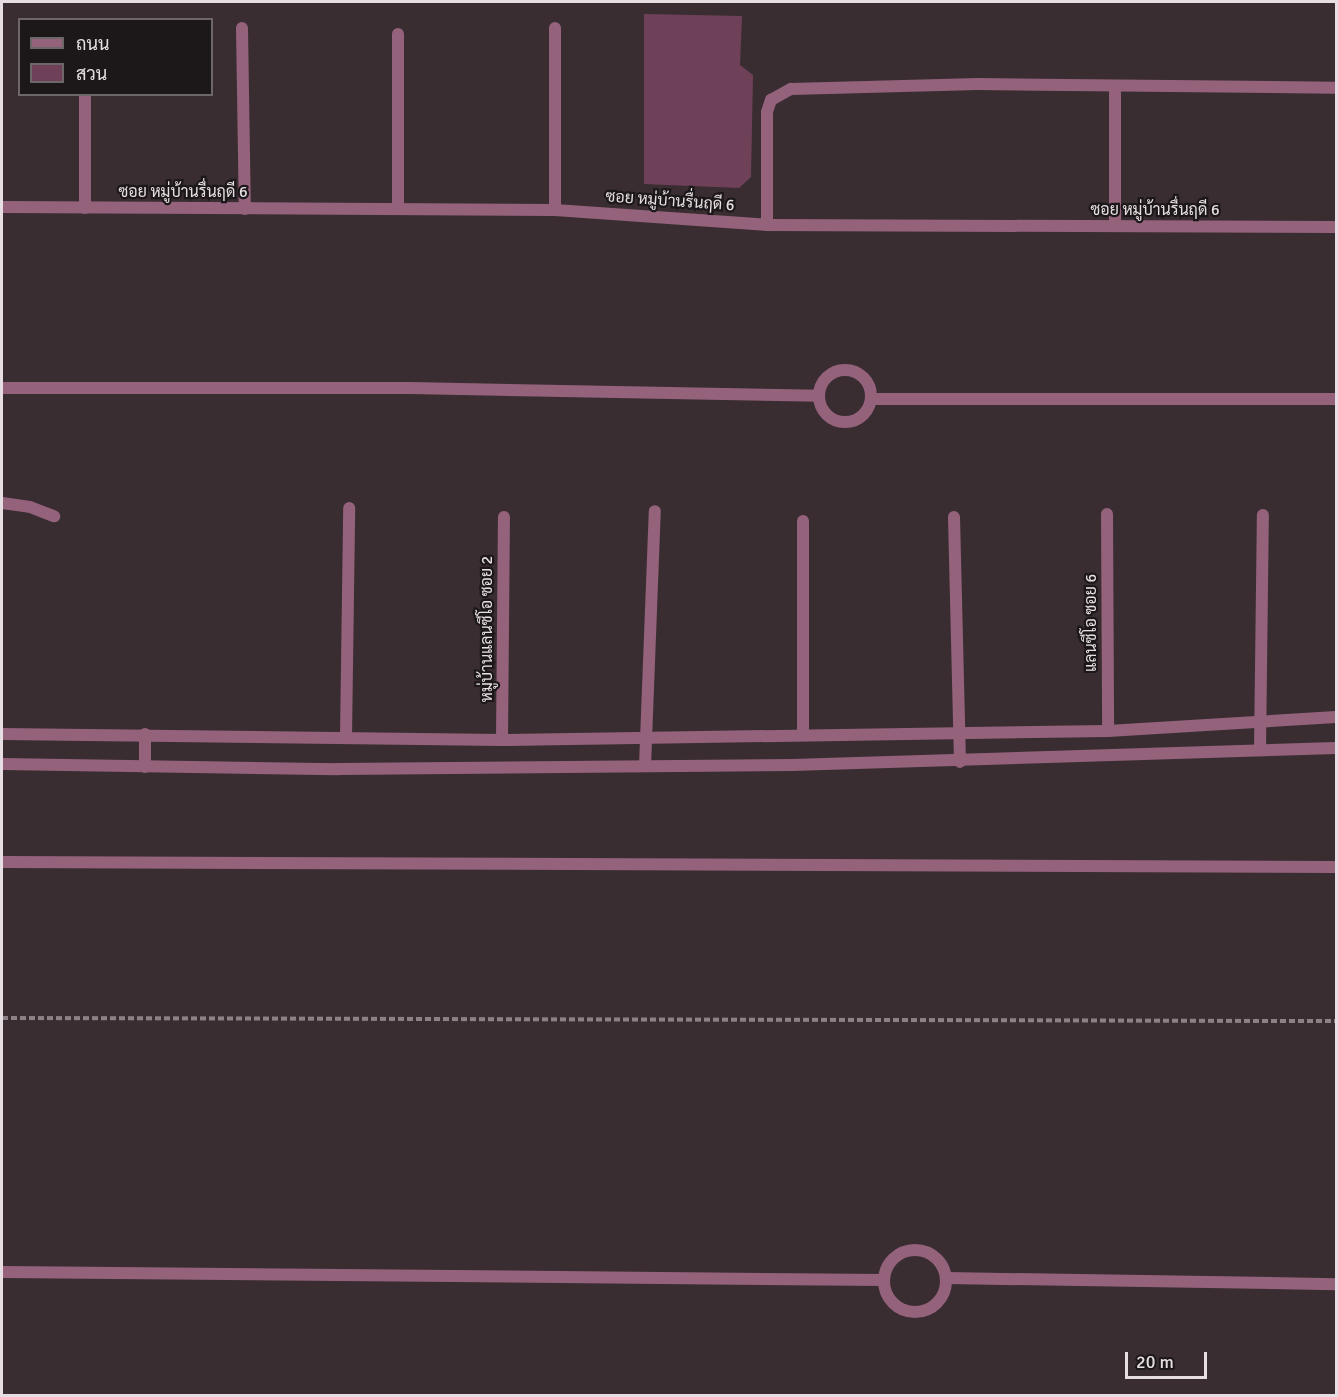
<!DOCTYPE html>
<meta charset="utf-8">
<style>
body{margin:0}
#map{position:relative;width:1338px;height:1397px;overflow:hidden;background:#392d32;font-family:Signika,Sarabun,sans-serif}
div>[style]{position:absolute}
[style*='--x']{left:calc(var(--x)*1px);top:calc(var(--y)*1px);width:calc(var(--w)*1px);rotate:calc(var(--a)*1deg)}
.green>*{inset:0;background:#6f4159}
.path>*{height:4px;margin-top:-2px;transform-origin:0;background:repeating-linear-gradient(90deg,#8b8186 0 6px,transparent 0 9px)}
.lane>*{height:12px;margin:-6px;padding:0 6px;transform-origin:6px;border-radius:6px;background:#95627c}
.street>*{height:12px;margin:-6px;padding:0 6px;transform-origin:6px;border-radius:6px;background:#95627c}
.street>.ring{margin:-6px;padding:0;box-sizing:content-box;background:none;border:12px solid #95627c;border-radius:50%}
span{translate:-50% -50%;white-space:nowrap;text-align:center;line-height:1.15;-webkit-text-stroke:4.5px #1c1719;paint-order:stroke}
.street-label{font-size:16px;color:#e6dee2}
.frame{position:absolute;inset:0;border:3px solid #e6dee2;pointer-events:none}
.legend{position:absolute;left:18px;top:18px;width:195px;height:78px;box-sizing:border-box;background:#1c1719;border:2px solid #6d6769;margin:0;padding:8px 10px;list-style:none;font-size:18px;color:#e6dee2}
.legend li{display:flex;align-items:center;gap:12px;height:30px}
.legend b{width:30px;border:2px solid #6d6769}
.scale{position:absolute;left:1125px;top:1352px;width:82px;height:27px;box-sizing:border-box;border:3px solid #e6dee2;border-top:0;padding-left:8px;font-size:18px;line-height:21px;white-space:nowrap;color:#e6dee2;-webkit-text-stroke:4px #1c1719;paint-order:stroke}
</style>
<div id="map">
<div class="green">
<div style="clip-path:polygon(644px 14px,742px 16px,740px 65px,753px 75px,751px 177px,739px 188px,644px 184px)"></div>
</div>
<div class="path">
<div style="--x:2;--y:1018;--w:1334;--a:0.13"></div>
</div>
<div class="lane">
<div style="--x:2;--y:862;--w:1334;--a:0.21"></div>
</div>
<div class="street">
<div style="--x:242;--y:28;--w:181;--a:89.1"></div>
<div style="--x:398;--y:34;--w:175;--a:90"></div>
<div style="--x:1115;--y:86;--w:140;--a:90"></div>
<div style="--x:85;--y:94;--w:114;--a:90"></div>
<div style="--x:2;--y:207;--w:553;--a:0.31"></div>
<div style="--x:555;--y:210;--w:213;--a:4"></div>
<div style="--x:767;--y:225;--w:569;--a:0.2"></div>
<div style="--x:555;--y:210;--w:182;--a:-90"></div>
<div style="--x:767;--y:225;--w:113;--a:-90"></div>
<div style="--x:767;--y:112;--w:13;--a:-72"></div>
<div style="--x:771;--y:100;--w:23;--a:-29"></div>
<div style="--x:791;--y:89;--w:187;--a:-1.5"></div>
<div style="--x:978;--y:84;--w:358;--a:0.6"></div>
<div class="ring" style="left:819px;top:370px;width:40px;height:40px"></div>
<div style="--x:2;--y:388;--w:408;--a:0"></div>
<div style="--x:410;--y:388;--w:409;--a:1.1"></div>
<div style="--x:872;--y:399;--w:464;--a:0"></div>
<div style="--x:2;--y:503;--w:28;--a:8"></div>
<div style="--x:30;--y:507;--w:26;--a:21"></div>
<div style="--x:1107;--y:514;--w:217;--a:89.7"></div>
<div style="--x:954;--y:517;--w:245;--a:88.6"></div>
<div style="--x:803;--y:521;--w:214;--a:90"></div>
<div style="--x:2;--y:734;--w:500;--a:0.69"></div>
<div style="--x:502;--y:740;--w:606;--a:-0.85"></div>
<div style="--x:1108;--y:731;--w:228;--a:-3.5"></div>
<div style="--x:346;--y:737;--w:229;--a:-89.2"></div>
<div style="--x:502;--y:740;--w:223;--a:-89.5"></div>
<div style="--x:1260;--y:750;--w:235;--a:-89.3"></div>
<div style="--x:2;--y:764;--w:336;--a:0.9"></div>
<div style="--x:338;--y:769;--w:454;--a:-0.5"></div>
<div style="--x:792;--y:765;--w:544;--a:-1.79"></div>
<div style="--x:645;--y:766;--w:255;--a:-87.8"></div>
<div style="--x:145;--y:767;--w:33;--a:-90"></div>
<div class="ring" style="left:884px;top:1250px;width:50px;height:50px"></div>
<div style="--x:2;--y:1272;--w:882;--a:0.52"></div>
<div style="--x:946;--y:1278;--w:390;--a:0.9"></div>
</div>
<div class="street-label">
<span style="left:183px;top:192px">ซอย หมู่บ้านรื่นฤดี 6</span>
<span style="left:670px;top:201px;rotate:4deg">ซอย หมู่บ้านรื่นฤดี 6</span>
<span style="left:1155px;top:210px">ซอย หมู่บ้านรื่นฤดี 6</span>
<span style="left:1091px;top:623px;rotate:-90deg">แลนซีโอ ซอย 6</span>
<span style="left:487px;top:629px;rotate:-90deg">หมู่บ้านแลนซีโอ ซอย 2</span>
</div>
<div class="frame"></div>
<ul class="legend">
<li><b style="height:8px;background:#95627c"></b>ถนน</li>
<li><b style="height:16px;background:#6f4159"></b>สวน</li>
</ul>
<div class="scale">20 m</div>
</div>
